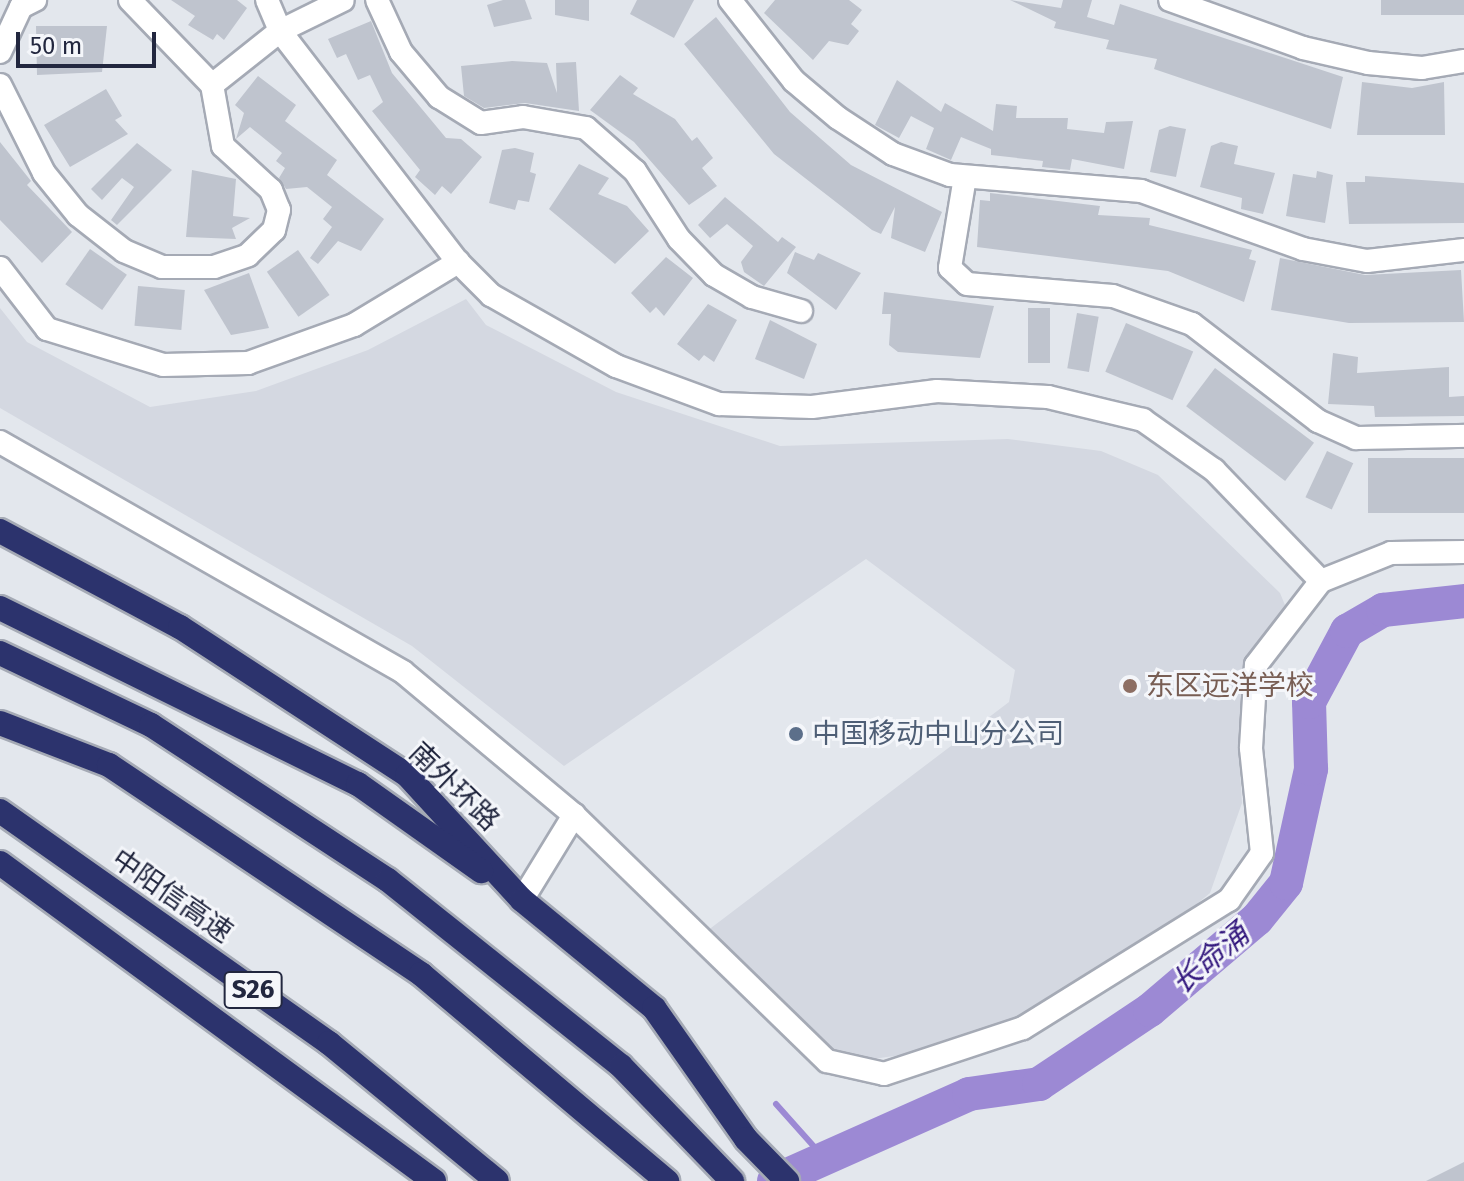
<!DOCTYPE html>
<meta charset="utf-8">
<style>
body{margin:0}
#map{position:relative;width:1464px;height:1181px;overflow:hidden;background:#e3e7ed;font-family:"Fira Sans","Noto Sans SC",sans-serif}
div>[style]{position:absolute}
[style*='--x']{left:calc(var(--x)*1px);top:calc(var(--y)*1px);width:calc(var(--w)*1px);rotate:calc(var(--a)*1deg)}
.built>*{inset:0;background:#d4d8e1}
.stream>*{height:6px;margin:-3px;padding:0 3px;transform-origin:3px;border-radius:3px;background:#9c89d4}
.river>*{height:34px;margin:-17px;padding:0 17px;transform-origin:17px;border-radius:17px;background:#9c89d4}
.building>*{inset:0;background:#bfc4ce;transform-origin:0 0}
.roads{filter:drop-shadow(2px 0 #a5aab5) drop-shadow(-2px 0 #a5aab5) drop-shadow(0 2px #a5aab5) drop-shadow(0 -2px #a5aab5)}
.minor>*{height:22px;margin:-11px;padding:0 11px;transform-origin:11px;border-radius:11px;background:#fff}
.highway>*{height:24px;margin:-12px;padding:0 12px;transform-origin:12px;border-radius:12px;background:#2c336d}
.dots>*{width:22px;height:22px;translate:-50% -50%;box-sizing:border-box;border:4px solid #f4f6fa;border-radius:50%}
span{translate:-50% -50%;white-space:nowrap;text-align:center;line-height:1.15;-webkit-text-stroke:6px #f4f6fa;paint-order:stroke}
.shield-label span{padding:2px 6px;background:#f4f6fa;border:2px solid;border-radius:6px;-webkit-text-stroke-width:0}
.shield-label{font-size:26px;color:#22273f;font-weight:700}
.education-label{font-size:28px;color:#785e54}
.left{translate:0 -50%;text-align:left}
.service-label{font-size:28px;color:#4e5e75}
.street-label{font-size:28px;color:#22273f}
.water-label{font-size:30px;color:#34197e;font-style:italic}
.scale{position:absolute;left:16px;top:32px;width:140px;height:36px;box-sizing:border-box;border:4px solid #22273f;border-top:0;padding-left:10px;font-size:24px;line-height:28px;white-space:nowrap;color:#22273f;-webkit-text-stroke:6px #f4f6fa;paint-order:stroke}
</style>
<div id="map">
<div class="built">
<div style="clip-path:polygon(466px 299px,486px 325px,616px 392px,780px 446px,1008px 439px,1101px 451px,1158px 475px,1280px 593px,1290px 617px,1248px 679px,1238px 736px,1242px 803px,1210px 893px,1114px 973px,1022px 1021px,922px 1052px,831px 1065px,703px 934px,1009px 702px,1015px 670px,866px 559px,564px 766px,412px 646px,0 408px,0 308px,27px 342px,150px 407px,256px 391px,368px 350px)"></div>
</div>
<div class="stream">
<div style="--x:776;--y:1104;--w:76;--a:48.2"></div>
</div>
<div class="river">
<div style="--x:774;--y:1181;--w:214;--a:-24"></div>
<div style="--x:969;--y:1094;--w:71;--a:-8.1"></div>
<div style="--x:1039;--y:1084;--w:133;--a:-33.7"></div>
<div style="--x:1150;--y:1010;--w:140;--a:-40.4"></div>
<div style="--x:1257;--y:919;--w:46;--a:-51.1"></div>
<div style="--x:1286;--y:883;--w:117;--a:-77.6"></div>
<div style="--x:1311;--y:769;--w:67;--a:-91.7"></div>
<div style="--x:1309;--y:702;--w:81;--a:-61.8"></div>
<div style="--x:1347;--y:631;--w:42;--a:-30.3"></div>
<div style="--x:1383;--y:610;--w:81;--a:-6.3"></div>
</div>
<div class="building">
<div style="clip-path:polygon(171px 0,237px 0,247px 8px,224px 40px,217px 34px,213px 40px,188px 25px,195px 16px)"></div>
<div style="clip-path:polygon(503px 0,525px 0,532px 19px,494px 27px,487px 5px)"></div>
<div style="clip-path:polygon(555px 0,589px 0,589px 21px,555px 15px)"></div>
<div style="clip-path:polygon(637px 0,694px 0,674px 38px,630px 14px)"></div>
<div style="clip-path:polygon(775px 0,849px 0,862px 10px,851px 24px,859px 31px,848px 45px,829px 41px,813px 60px,764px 13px)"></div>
<div style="clip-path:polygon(1010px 0,1061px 8px,1063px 0,1092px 0,1087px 17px,1114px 25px,1120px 4px,1343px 77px,1331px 129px,1154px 69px,1157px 59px,1106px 49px,1109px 40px,1054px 28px,1056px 22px)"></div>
<div style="left:1381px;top:0;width:83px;height:15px"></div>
<div style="clip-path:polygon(716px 17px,790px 112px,851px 165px,942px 212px,925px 252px,891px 238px,895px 207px,881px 234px,872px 230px,774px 154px,684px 44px)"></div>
<div style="clip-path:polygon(371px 21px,392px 73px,446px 138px,461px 139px,482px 157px,451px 194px,442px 186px,435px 195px,415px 177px,420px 170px,372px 111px,383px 102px,370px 75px,358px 80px,346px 54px,337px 58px,328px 39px)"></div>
<div style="clip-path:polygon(36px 26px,107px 26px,102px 72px,37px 75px)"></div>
<div style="clip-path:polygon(512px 61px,547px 63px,557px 93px,556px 63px,576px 62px,579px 111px,525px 103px,484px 108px,464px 96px,461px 66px)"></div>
<div style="clip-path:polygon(620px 75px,638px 88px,633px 94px,675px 119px,692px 141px,697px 137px,713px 158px,702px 168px,717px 186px,689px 205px,634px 142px,590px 110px)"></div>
<div style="clip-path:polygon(258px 76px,296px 105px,285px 121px,337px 160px,327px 175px,384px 219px,361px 251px,338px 241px,318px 264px,310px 258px,332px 227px,323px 219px,332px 207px,307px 187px,286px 189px,279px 178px,285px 168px,276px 161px,282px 153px,250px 127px,236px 139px,244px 113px,235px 105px)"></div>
<div style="clip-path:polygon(897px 80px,941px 112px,945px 103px,993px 131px,996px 104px,1017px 106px,1016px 118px,1068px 118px,1067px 129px,1104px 133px,1106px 122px,1133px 121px,1124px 169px,1072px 159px,1070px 170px,1042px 167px,1043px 161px,991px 155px,991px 149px,961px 137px,951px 160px,926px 149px,934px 128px,911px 116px,899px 138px,875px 125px)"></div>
<div style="clip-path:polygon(1362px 82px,1412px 88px,1444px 82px,1445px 135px,1357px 135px)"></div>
<div style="clip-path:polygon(106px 89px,122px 116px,115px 120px,128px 134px,70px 167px,44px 125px)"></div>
<div style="clip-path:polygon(1170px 126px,1186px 129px,1176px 177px,1150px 172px,1159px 130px)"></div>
<div style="clip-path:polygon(0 142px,31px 181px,27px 185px,72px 232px,42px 263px,0 220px)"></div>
<div style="clip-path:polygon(1221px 142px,1238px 146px,1234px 164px,1275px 173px,1263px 214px,1241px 209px,1242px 198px,1200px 187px,1211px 146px)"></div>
<div style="clip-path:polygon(137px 143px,172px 170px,117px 225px,111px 220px,134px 187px,122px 178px,102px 200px,91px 189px)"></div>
<div style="clip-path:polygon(515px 148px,534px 153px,530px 172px,536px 174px,529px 202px,518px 200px,515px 210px,489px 203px,502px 150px)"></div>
<div style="clip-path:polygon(579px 164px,609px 178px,598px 194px,627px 206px,649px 231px,615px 264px,549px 209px)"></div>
<div style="clip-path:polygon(192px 170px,236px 179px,233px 216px,250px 218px,232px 228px,236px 239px,186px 237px)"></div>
<div style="clip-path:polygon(1317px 171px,1333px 175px,1325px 223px,1286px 216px,1293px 174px,1316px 178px)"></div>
<div style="clip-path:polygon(1365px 176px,1464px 183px,1464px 223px,1349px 224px,1346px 182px,1365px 182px)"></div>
<div style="clip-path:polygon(990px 193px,1100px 206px,1098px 215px,1150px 218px,1149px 225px,1252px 250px,1249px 259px,1256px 261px,1244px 302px,1168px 271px,977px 247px,980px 200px,990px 201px)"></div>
<div style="clip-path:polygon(725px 197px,778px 242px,782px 237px,796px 247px,764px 286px,744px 272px,741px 262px,753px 246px,727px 224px,710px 238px,698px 225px)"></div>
<div style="left:90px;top:249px;width:45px;height:43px;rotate:35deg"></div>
<div style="left:298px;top:250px;width:55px;height:38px;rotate:55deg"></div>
<div style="clip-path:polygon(795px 252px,814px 260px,818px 253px,861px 273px,836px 310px,787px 273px)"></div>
<div style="clip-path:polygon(666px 257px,693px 278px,664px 316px,656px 307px,650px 313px,631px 293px)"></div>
<div style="clip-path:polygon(1280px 258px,1365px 275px,1461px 270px,1464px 322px,1349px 323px,1271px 310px)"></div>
<div style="clip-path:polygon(249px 273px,269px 328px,231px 335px,204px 290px)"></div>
<div style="left:138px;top:286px;width:47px;height:40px;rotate:5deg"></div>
<div style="clip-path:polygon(884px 292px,994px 306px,980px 358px,898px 352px,889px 345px,891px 314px,882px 314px)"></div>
<div style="clip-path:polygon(708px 304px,737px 320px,714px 362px,704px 355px,699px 361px,677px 344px)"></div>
<div style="left:1028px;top:308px;width:22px;height:55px"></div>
<div style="left:1077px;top:313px;width:22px;height:56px;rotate:10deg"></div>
<div style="clip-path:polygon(770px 320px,817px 344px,804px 379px,755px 359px)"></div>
<div style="left:1126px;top:323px;width:73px;height:53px;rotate:23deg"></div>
<div style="clip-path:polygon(1333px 353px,1358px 357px,1357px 373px,1449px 367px,1449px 397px,1464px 396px,1464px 416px,1375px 417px,1374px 406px,1328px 404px)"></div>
<div style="left:1215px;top:368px;width:124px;height:48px;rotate:37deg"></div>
<div style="left:1327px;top:451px;width:29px;height:51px;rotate:25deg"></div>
<div style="left:1464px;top:458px;width:55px;height:96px;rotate:90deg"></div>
<div style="clip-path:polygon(1464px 1162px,1464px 1181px,1426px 1181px)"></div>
</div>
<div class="roads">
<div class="minor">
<div style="--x:267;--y:0;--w:34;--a:67"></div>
<div style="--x:280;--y:31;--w:292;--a:52.4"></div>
<div style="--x:377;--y:0;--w:57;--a:65.2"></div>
<div style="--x:401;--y:52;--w:59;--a:49.8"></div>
<div style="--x:439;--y:97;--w:49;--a:31.8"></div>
<div style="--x:481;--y:123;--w:42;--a:-8.1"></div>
<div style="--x:523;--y:117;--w:64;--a:9.9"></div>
<div style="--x:586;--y:128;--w:65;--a:41.3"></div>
<div style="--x:635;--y:171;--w:81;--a:57.1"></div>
<div style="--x:679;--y:239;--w:50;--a:45.8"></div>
<div style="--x:714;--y:275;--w:44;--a:30.1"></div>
<div style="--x:752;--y:297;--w:51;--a:15.9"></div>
<div style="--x:730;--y:0;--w:103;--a:51.7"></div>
<div style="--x:794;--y:81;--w:57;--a:40.1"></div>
<div style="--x:838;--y:118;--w:66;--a:33.2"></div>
<div style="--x:893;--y:154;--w:61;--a:20.2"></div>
<div style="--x:950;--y:175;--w:192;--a:4.8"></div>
<div style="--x:1141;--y:191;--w:172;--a:19.7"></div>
<div style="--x:1303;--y:249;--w:65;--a:10.6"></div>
<div style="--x:1367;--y:261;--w:98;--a:-6.5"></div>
<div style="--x:1170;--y:0;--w:141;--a:19.8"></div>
<div style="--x:1303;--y:48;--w:67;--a:13"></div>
<div style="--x:1368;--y:63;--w:54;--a:5.3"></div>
<div style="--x:1422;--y:68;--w:43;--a:-9.5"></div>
<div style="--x:0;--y:52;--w:50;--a:-65"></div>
<div style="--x:21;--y:7;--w:16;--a:-27"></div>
<div style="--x:0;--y:85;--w:98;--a:63.4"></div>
<div style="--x:44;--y:173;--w:54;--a:51"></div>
<div style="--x:78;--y:215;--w:58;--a:38"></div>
<div style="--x:124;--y:251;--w:41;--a:22.8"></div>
<div style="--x:162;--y:267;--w:52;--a:0"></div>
<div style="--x:214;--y:267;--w:36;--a:-19"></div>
<div style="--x:248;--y:255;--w:36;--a:-44"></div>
<div style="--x:274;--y:230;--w:21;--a:-76"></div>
<div style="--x:279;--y:210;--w:22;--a:-112"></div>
<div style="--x:271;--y:190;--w:65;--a:-137.5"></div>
<div style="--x:223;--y:146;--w:62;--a:-100.2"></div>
<div style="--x:212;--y:85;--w:118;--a:-134"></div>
<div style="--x:212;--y:85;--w:87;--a:-38.5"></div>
<div style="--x:280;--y:31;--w:70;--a:-26.2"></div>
<div style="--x:965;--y:177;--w:92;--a:99.4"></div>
<div style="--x:950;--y:268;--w:23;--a:43"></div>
<div style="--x:967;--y:284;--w:146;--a:4.7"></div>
<div style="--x:1113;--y:296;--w:84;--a:19.5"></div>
<div style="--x:1192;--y:324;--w:159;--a:37.6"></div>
<div style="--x:1318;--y:421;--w:42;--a:24.1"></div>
<div style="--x:1356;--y:438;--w:108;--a:-1.1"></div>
<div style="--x:0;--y:268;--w:77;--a:52.4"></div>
<div style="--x:47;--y:329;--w:121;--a:17.2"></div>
<div style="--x:163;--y:365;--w:85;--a:-1.3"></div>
<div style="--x:248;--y:363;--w:113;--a:-19.7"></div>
<div style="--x:354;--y:325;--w:122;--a:-31.2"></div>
<div style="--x:458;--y:262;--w:47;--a:45"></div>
<div style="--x:491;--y:295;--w:144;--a:29.6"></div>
<div style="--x:616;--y:366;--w:110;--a:20.3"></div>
<div style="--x:719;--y:404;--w:93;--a:1.8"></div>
<div style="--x:812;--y:407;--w:126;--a:-7.3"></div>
<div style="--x:937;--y:391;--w:111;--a:3.1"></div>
<div style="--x:1048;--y:397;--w:98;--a:13.6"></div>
<div style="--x:1143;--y:420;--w:87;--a:35.2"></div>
<div style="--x:1214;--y:470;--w:154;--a:46.1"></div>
<div style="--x:0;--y:442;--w:464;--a:29.7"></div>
<div style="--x:403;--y:672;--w:223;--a:39.9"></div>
<div style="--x:522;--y:900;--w:100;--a:-58.5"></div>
<div style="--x:574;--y:815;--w:353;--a:44.2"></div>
<div style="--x:827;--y:1061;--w:58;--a:12.8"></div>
<div style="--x:884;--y:1074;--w:146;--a:-18.3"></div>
<div style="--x:1023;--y:1028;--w:243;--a:-31.9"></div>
<div style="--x:1229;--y:900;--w:57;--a:-54.9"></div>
<div style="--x:1262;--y:853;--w:106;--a:-96"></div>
<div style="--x:1251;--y:748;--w:83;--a:-86.6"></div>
<div style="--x:1256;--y:665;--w:106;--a:-52.3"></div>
<div style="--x:1321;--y:581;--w:75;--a:-21.8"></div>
<div style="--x:1391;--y:553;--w:73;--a:-0.8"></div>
</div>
<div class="highway">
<div style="--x:0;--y:531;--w:204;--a:28.1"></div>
<div style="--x:180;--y:627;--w:271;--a:33.1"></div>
<div style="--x:407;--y:775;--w:170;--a:47.4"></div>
<div style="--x:522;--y:900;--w:171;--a:39.3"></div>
<div style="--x:654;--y:1008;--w:160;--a:54.9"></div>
<div style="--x:746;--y:1139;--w:59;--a:45.7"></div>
<div style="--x:0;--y:608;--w:399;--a:26.2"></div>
<div style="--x:358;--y:784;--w:151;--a:35.3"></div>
<div style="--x:0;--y:653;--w:167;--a:25.5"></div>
<div style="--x:151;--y:725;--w:283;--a:33.2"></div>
<div style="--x:388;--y:880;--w:298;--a:38.6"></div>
<div style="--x:621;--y:1066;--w:160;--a:46"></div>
<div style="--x:0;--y:723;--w:117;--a:21.1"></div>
<div style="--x:109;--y:765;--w:376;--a:33.8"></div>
<div style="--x:421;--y:974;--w:322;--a:40.1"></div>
<div style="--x:0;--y:811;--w:403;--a:35.2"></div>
<div style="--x:329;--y:1043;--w:217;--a:39.4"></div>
<div style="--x:0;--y:863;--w:538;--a:36.23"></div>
</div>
</div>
<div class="dots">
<div style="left:1130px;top:686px;background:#8d6e63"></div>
<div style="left:796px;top:734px;background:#5c6f8a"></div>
</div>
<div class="shield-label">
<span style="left:253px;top:990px">S26</span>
</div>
<div class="education-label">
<span class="left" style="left:1146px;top:686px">东区远洋学校</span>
</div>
<div class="service-label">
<span class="left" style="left:812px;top:734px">中国移动中山分公司</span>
</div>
<div class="street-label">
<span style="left:454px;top:787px;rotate:44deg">南外环路</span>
<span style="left:172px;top:896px;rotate:35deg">中阳信高速</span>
</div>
<div class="water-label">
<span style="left:1210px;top:959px;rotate:-40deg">长命涌</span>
</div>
<div class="scale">50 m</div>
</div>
